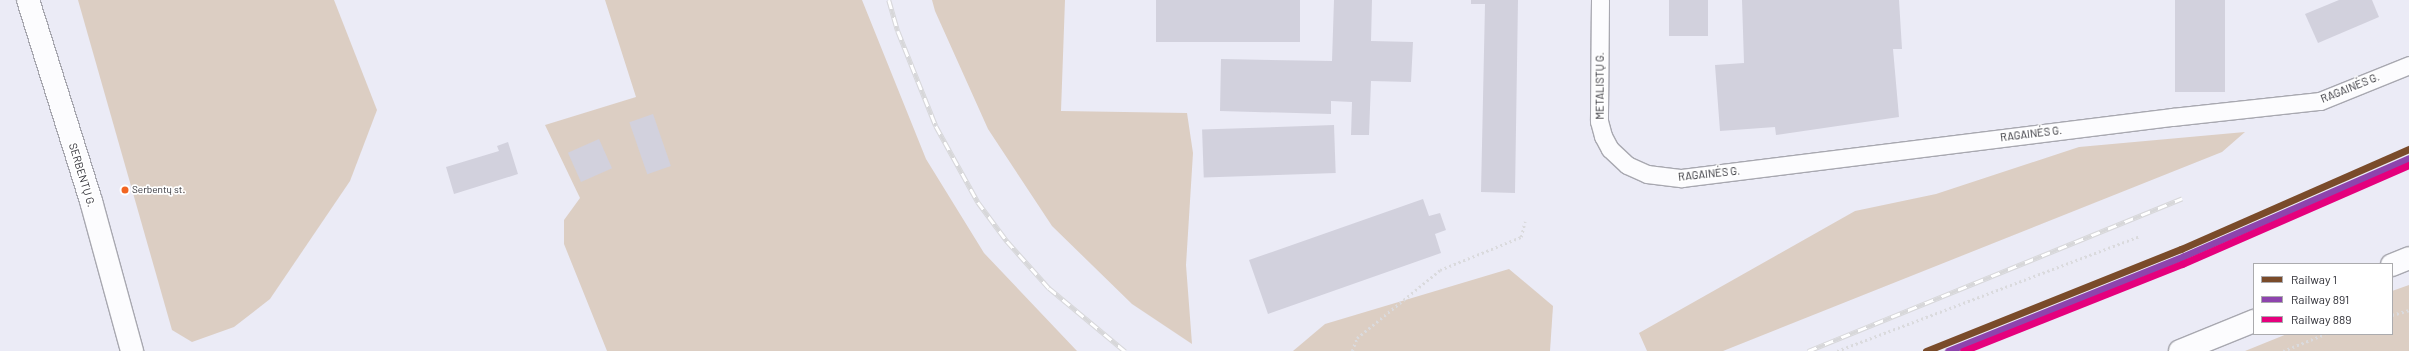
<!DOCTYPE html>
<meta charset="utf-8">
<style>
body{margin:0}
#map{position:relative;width:2409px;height:351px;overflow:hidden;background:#ebebf6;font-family:Barlow,sans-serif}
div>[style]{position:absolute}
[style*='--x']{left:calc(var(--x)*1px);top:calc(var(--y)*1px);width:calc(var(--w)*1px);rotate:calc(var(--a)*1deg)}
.green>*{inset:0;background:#dccec3}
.building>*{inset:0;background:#d2d1dd;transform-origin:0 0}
.path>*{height:2.5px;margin-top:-1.25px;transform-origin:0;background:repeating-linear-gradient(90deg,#dadadd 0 2px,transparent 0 5px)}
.roads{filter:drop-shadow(1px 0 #a8a8b0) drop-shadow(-1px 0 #a8a8b0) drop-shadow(0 1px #a8a8b0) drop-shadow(0 -1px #a8a8b0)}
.minor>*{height:17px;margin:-8.5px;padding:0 8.5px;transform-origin:8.5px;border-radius:8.5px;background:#fcfcfe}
.secondary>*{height:22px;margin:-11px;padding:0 11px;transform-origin:11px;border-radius:11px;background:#fcfcfe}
.primary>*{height:22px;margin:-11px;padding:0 11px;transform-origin:11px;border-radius:11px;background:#fcfcfe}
.rail>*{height:4.5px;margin-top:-2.25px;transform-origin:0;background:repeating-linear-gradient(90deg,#fff 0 9px,#d7d7d9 0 18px);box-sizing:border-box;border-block:1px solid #d7d7d9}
.rail-1>*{height:7px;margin:-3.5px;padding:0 3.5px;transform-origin:3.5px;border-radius:3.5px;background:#7a4b2a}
.rail-2>*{height:7px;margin:-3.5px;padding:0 3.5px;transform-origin:3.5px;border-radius:3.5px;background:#8e44ad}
.rail-3>*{height:7px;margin:-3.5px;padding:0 3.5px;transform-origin:3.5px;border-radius:3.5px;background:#e5007d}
.dots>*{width:11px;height:11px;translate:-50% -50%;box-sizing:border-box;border:2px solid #fff;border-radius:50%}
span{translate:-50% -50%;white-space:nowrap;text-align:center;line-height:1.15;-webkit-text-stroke:3.5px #fff;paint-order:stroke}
.bus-label{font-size:10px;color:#2e2e35}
.left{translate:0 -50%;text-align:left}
.street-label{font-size:11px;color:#2e2e35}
.legend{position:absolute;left:2253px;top:263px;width:140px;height:72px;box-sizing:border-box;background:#fff;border:1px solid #ababae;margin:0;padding:5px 7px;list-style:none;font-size:12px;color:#2e2e35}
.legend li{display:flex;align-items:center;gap:8px;height:20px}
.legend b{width:20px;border:1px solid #ababae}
</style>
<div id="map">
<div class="green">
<div style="clip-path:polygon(78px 0,334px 0,377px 110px,350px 181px,270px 299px,234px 327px,192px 342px,172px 330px)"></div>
<div style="clip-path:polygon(605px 0,862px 0,926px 159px,984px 253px,1077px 351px,607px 351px,564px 244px,564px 220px,580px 198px,545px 125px,636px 97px)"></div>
<div style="clip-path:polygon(932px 0,1065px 0,1061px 111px,1187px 113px,1193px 153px,1186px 265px,1192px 344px,1132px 304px,1052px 226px,988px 129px,935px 11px)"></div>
<div style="clip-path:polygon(2245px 132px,2222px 152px,1723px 351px,1647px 351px,1639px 333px,1855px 211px,1936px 194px,2079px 147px)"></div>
<div style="clip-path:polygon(1509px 269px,1553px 306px,1550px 351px,1293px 351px,1325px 324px)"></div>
<div style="clip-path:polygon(2409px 285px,2409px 351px,2245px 351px,2287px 334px,2392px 334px,2392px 291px)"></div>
</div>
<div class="building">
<div style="left:1156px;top:0;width:144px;height:42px"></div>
<div style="clip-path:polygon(1334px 0,1372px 0,1371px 41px,1413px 42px,1411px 82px,1371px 81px,1369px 135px,1351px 135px,1352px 102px,1331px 101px,1331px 114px,1220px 111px,1221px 59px,1332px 61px)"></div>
<div style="clip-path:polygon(1471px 0,1518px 0,1515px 193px,1481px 192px,1485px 4px,1471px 4px)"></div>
<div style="left:1669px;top:0;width:39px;height:36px"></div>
<div style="clip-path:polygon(1742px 0,1899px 0,1902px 49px,1893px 49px,1899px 117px,1776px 135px,1775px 127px,1720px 131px,1715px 65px,1744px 63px)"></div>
<div style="left:2175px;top:0;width:50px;height:92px"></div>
<div style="clip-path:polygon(2339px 0,2372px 0,2379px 17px,2318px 43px,2305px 14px)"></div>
<div style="left:653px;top:114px;width:55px;height:25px;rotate:71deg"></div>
<div style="left:1334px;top:125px;width:48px;height:132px;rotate:88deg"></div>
<div style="left:599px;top:139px;width:32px;height:34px;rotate:66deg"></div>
<div style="clip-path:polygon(508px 142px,518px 174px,454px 194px,446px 167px,499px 151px,497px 146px)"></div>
<div style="clip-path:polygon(1423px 199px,1429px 216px,1440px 213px,1446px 230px,1435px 234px,1441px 253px,1268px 314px,1249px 260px)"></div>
</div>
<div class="path">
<div style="--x:2392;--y:315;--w:18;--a:-16"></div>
<div style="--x:1352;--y:351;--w:14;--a:-69"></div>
<div style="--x:1357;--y:338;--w:107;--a:-39.3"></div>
<div style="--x:1440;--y:270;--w:87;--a:-22.2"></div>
<div style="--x:1521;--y:237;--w:16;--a:-76"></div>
<div style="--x:1837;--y:351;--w:323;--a:-20.8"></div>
<div style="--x:2283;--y:351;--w:45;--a:-22"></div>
</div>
<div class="roads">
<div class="minor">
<div style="--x:1600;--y:0;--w:121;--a:90.5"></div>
<div style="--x:1599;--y:121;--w:16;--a:75"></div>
<div style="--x:1603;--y:136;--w:15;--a:62"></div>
<div style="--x:1610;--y:149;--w:23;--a:43"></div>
<div style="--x:1627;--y:165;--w:22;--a:24"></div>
<div style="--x:1647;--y:174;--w:35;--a:7"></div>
<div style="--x:1682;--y:178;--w:494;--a:-7.1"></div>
<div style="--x:2172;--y:117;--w:149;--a:-6.2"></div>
<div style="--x:2320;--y:101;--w:96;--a:-22"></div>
</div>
<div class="secondary">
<div style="--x:28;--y:0;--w:211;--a:72.6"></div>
<div style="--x:91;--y:201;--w:156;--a:74.7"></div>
</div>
<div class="primary">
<div style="--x:2392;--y:265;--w:18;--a:-22"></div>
<div style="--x:2180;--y:351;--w:80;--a:-22.1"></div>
</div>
</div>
<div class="rail">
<div style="--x:889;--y:0;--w:32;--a:74"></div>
<div style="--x:898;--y:31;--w:102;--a:68.2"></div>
<div style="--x:936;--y:126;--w:87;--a:61.1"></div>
<div style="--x:978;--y:202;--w:49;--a:53.4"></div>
<div style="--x:1007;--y:241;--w:63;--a:48.2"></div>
<div style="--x:1049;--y:288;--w:99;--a:39.7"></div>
<div style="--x:1808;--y:351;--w:404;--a:-22.2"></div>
</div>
<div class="rail-1">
<div style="--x:1926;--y:351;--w:275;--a:-21.8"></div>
<div style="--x:2181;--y:249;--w:249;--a:-23.7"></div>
</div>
<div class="rail-2">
<div style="--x:1948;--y:351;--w:254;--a:-21.9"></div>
<div style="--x:2184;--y:256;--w:245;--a:-23.5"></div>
</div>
<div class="rail-3">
<div style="--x:1963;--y:351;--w:236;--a:-21.7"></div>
<div style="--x:2182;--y:264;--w:248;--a:-23.6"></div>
</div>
<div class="dots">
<div style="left:125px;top:190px;background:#f26522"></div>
</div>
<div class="bus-label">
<span class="left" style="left:132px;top:190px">Serbentų st.</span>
</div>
<div class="street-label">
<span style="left:1600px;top:86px;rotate:-90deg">METALISTŲ G.</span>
<span style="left:2350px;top:88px;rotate:-22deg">RAGAINĖS G.</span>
<span style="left:2031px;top:134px;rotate:-7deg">RAGAINĖS G.</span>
<span style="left:1709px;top:174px;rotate:-6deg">RAGAINĖS G.</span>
<span style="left:82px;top:175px;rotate:73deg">SERBENTŲ G.</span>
</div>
<ul class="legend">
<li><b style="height:5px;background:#7a4b2a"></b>Railway 1</li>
<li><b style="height:5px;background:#8e44ad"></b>Railway 891</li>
<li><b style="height:5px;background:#e5007d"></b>Railway 889</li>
</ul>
</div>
